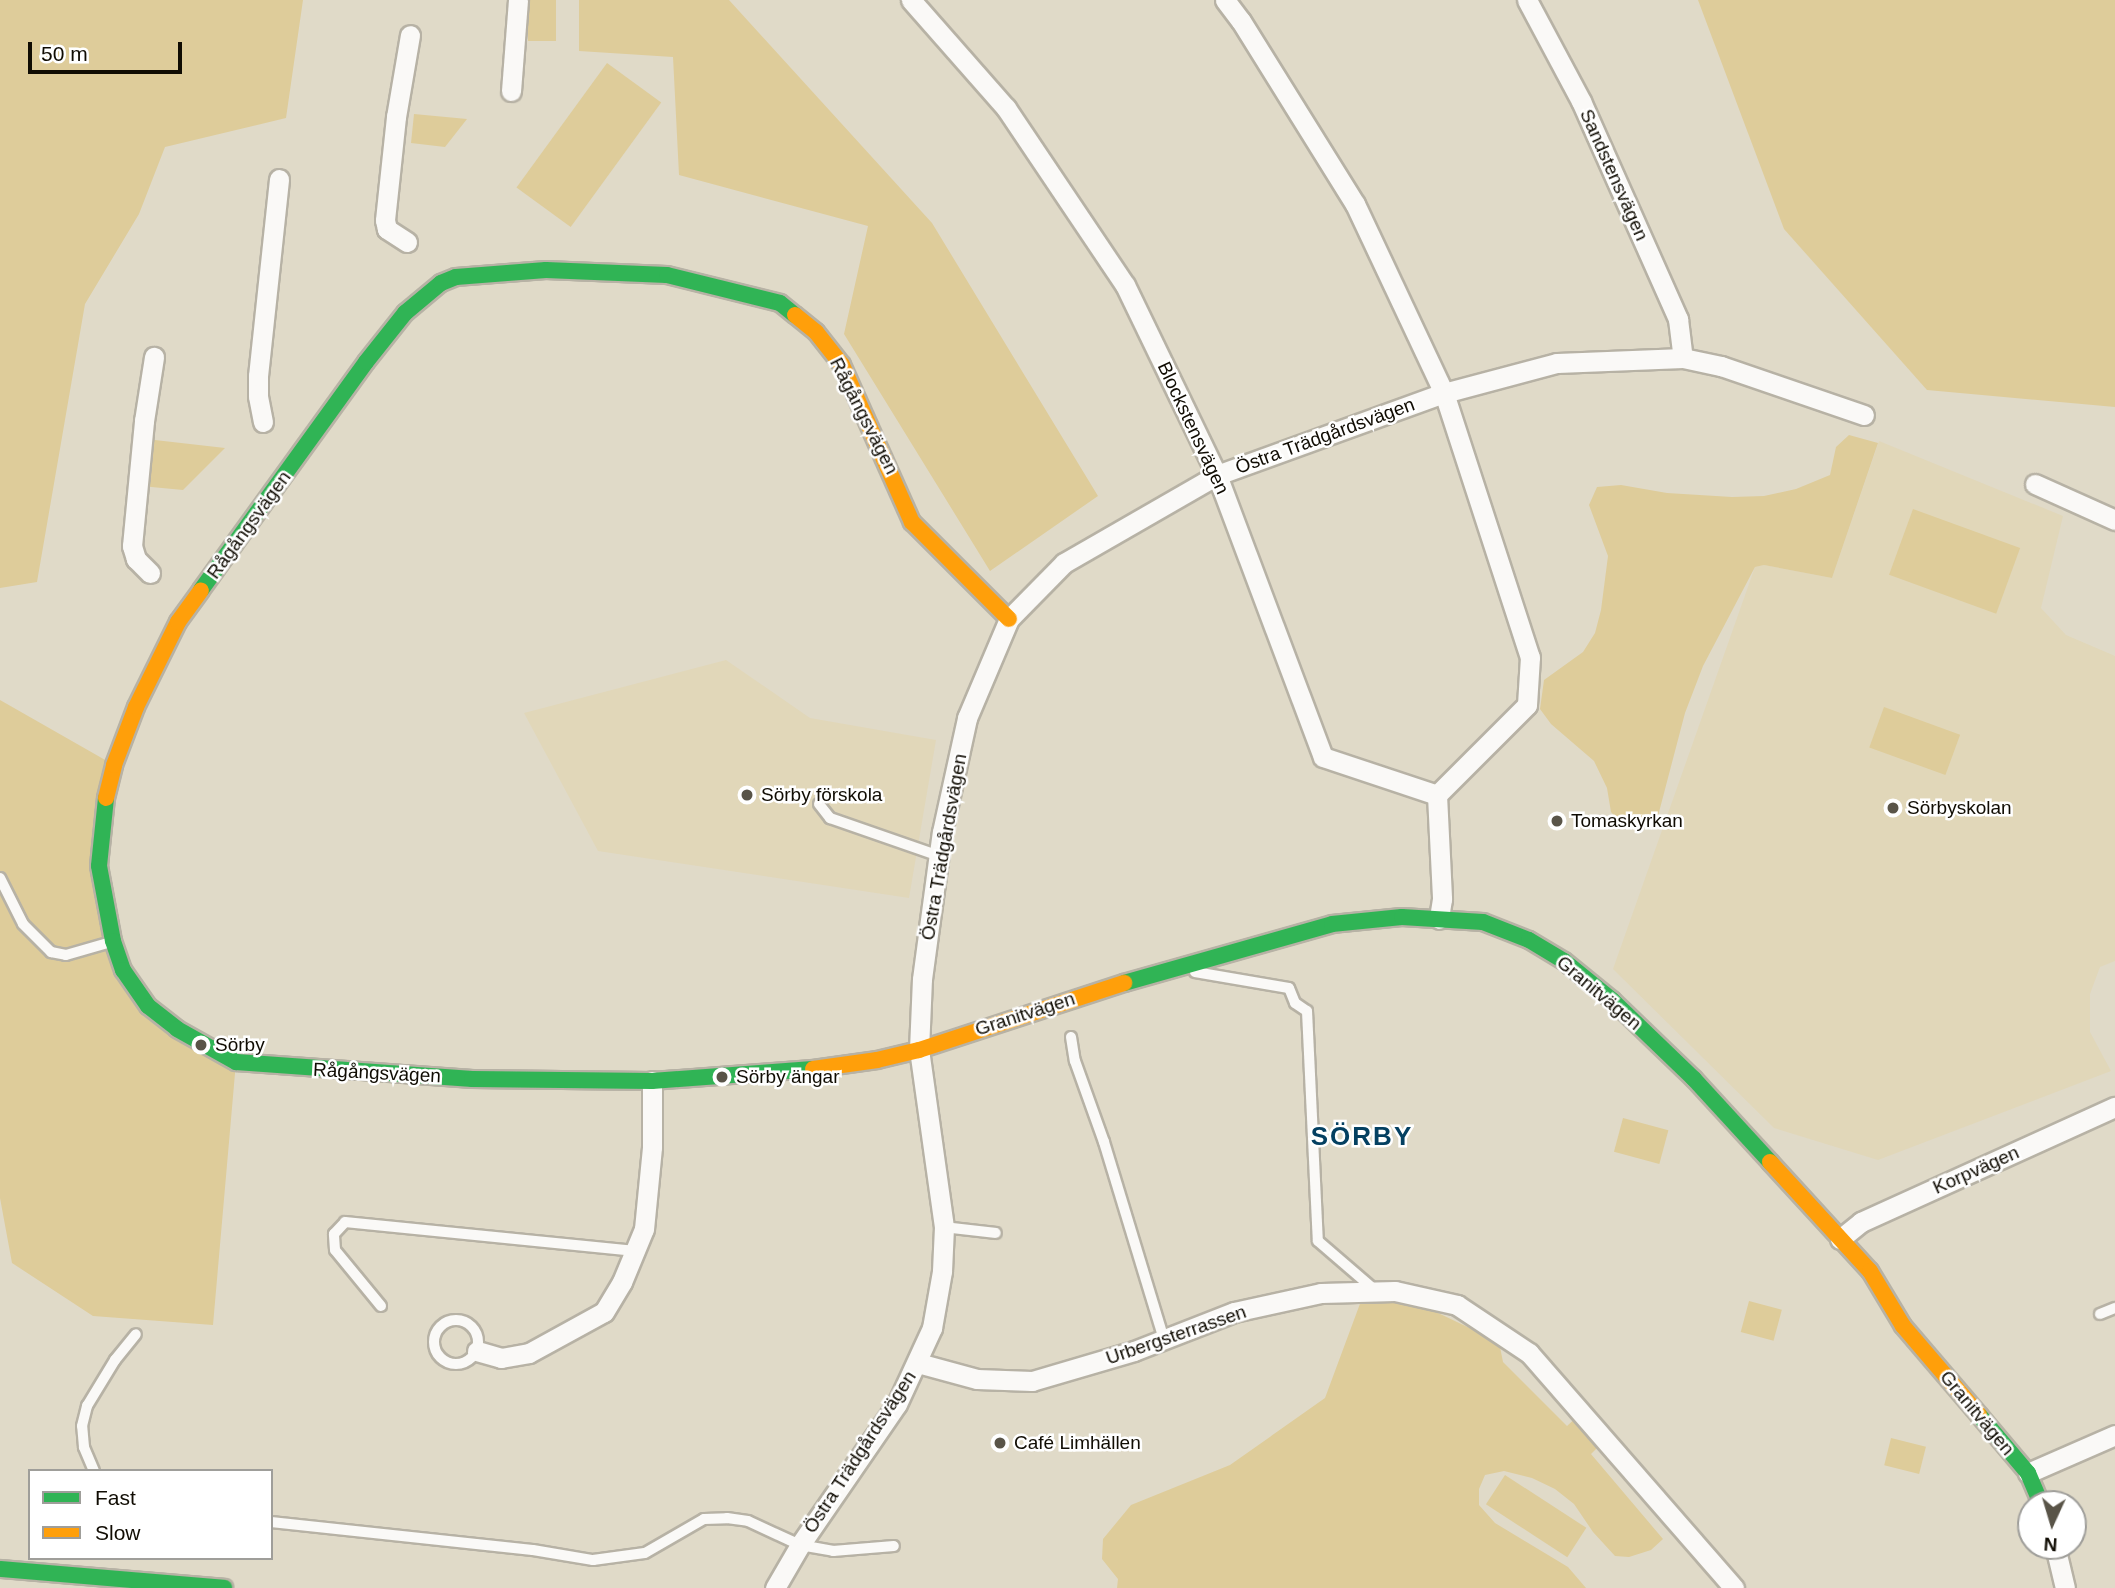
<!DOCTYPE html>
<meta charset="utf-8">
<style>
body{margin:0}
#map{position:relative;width:2115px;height:1588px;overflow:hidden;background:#e0dac8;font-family:Arial,sans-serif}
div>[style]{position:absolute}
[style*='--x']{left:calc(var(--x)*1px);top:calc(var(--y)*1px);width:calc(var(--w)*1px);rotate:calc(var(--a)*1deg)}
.built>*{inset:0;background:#e1d7b9}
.green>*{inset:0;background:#decc9a;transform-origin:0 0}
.roads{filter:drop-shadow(2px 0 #b7b2a5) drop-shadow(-2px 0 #b7b2a5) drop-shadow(0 2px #b7b2a5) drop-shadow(0 -2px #b7b2a5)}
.lane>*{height:10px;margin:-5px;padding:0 5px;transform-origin:5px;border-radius:5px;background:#faf9f7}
.lane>.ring{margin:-5px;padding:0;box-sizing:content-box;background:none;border:10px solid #faf9f7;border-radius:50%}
.street>*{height:19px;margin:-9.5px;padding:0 9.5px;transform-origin:9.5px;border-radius:9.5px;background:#faf9f7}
.fast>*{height:16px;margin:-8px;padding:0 8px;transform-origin:8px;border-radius:8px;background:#30b455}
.slow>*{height:16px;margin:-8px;padding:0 8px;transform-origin:8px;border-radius:8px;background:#ff9f0a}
.dots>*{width:19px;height:19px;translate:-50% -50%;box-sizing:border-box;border:4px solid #fff;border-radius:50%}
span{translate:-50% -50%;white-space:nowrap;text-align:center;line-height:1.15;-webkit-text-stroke:5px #fff;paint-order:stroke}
.street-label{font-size:19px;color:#100c03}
.poi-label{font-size:19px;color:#100c03}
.left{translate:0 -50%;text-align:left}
.district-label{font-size:26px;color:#044061;font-weight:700;letter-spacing:2px}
.legend{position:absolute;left:28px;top:1469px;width:245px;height:91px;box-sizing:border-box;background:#fff;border:2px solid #9f9e9a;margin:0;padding:9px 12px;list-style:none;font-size:21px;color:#100c03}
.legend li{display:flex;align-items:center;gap:14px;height:35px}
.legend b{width:35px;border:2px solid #9f9e9a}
.north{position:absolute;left:2017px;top:1490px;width:70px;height:70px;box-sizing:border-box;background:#fff;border:2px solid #9f9e9a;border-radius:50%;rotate:184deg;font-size:19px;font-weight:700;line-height:28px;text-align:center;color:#100c03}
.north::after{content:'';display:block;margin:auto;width:24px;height:32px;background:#595448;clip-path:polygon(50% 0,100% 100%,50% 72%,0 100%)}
.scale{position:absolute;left:28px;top:42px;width:154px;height:32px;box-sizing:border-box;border:4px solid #100c03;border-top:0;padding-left:9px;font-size:21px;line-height:24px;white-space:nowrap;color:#100c03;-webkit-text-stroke:5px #fff;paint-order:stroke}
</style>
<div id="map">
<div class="built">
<div style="clip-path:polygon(1879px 441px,2063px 516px,2041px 608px,2066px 635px,2115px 656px,2115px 961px,2100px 967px,2090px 994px,2090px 1032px,2111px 1071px,1878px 1160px,1774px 1128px,1613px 969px,1755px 567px,1764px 565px,1832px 578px)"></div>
<div style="clip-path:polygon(726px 660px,810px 718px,936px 740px,909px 898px,598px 851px,524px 713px)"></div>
</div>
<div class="green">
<div style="clip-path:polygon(0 0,303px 0,286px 118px,165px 147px,139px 214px,85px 304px,37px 582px,0 588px)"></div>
<div style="left:528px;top:0;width:28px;height:41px"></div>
<div style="clip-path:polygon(579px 0,729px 0,932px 223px,1098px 496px,990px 571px,844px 334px,868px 226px,679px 175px,673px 57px,579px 51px)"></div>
<div style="clip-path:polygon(1698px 0,2115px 0,2115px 407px,1927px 390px,1784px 229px)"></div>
<div style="left:607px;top:63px;width:67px;height:154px;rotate:36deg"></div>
<div style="clip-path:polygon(414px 114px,467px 119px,445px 147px,411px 143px)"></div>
<div style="clip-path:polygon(1849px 435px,1878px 443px,1832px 578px,1764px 565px,1755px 567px,1703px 666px,1685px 713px,1658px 816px,1648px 824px,1625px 827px,1611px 812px,1607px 788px,1594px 761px,1551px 724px,1540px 709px,1544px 680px,1583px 652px,1595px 633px,1601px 610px,1608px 556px,1589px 505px,1597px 487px,1621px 485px,1667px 493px,1732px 497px,1764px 496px,1796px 489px,1830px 475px,1836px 447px)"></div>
<div style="clip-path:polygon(146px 439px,225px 448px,183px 490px,141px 486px)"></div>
<div style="left:1913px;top:509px;width:114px;height:70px;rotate:20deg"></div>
<div style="clip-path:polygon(0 700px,114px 765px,102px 817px,115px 971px,236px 1062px,213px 1325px,93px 1316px,12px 1263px,0 1198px)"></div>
<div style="left:1884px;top:707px;width:81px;height:43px;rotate:20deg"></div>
<div style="left:1623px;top:1118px;width:47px;height:35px;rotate:15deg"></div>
<div style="clip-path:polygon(1385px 1298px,1436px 1312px,1499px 1342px,1503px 1362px,1567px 1426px,1579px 1415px,1604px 1441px,1591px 1454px,1663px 1539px,1651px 1550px,1629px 1557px,1615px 1556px,1593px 1532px,1574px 1504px,1555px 1489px,1532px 1478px,1504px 1471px,1485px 1475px,1479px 1489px,1479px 1505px,1495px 1523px,1568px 1567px,1586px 1588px,1117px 1588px,1118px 1579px,1102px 1559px,1103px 1539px,1131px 1505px,1230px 1465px,1325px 1398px,1361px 1301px)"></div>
<div style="left:1749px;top:1301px;width:34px;height:32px;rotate:15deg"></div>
<div style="left:1891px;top:1438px;width:36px;height:28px;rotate:14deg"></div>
<div style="left:1505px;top:1475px;width:97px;height:35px;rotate:33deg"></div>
</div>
<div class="roads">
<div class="lane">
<div style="--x:819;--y:804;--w:18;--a:52"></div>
<div style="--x:830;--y:818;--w:115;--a:19.2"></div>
<div style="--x:0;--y:878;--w:51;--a:63.4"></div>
<div style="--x:23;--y:924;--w:40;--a:45"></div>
<div style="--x:51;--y:952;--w:15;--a:11"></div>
<div style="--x:66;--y:955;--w:47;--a:-16.1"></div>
<div style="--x:1195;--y:972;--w:95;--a:9.7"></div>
<div style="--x:1289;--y:988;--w:16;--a:68"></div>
<div style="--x:1295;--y:1003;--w:14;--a:34"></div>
<div style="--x:1307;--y:1011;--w:230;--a:87.3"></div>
<div style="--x:1318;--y:1241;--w:77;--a:40.8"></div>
<div style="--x:1071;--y:1037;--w:24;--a:81"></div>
<div style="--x:1075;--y:1061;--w:86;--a:70.3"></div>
<div style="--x:1104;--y:1142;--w:206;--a:73.1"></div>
<div style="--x:944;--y:1227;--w:52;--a:6.6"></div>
<div style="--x:381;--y:1306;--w:72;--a:-129.4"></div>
<div style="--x:335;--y:1250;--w:16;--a:-94"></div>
<div style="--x:334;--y:1234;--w:16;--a:-47"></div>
<div style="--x:345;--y:1222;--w:292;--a:5.7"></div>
<div style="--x:2100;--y:1314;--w:16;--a:-22"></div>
<div class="ring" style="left:434px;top:1320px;width:34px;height:34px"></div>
<div style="--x:94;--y:1471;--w:26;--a:-113"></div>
<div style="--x:84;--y:1447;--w:21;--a:-95"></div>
<div style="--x:82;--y:1426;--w:21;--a:-76"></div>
<div style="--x:87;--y:1406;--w:54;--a:-58.7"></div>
<div style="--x:115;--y:1360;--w:33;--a:-51"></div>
<div style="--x:271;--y:1522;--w:263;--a:6.1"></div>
<div style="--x:533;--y:1550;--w:61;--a:9.5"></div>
<div style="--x:593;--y:1560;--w:52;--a:-7.7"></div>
<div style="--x:645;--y:1553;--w:68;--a:-30"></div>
<div style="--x:704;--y:1519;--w:23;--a:-2"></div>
<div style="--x:727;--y:1518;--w:21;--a:8"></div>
<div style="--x:748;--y:1521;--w:57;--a:24.8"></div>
<div style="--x:800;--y:1545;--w:34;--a:10"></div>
<div style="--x:833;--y:1551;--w:61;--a:-4.7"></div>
</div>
<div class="street">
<div style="--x:911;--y:0;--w:144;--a:48.7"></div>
<div style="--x:1006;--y:108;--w:213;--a:56.1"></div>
<div style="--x:1125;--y:285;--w:211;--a:64.2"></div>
<div style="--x:1217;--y:475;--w:301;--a:69.4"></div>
<div style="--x:1323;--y:757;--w:120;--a:18.4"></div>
<div style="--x:1225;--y:0;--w:26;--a:53"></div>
<div style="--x:1241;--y:21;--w:216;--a:58.1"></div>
<div style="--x:1355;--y:204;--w:209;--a:64.8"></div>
<div style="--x:1444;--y:393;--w:278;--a:72"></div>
<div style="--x:1530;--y:657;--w:48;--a:93.6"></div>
<div style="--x:1527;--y:705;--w:127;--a:135"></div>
<div style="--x:1437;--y:795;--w:104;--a:87.2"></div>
<div style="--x:1442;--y:899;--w:20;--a:99"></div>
<div style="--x:1527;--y:0;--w:115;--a:61.9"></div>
<div style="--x:1581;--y:101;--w:239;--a:66"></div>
<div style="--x:1678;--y:319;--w:39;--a:83"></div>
<div style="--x:511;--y:91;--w:91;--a:-85.6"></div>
<div style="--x:407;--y:242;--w:24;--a:-147"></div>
<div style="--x:387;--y:229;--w:9;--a:-103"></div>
<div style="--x:385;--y:220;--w:104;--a:-83.9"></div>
<div style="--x:396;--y:117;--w:83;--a:-80.3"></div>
<div style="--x:263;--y:422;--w:26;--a:-101"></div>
<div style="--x:258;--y:396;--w:20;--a:-90"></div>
<div style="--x:258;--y:376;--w:198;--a:-83.9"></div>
<div style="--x:2035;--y:484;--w:88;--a:24.2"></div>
<div style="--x:150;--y:573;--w:20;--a:-135"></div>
<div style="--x:136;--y:559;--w:14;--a:-107"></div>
<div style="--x:132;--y:546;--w:126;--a:-84.5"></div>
<div style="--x:144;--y:421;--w:65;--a:-81.1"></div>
<div style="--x:1840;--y:1239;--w:27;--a:-39"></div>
<div style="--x:1861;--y:1222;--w:279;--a:-24.4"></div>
<div style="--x:477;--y:1351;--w:25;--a:16"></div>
<div style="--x:501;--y:1358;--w:28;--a:-10"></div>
<div style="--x:529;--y:1353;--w:85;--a:-28.7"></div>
<div style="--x:604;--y:1312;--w:35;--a:-59"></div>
<div style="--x:622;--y:1282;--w:57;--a:-67.5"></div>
<div style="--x:644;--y:1229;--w:82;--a:-84.4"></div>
<div style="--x:652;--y:1147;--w:66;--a:-90"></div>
<div style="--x:918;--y:1363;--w:61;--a:15.2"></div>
<div style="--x:977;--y:1379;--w:55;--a:2.1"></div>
<div style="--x:1032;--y:1381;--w:106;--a:-16.4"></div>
<div style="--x:1134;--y:1351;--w:107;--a:-21.3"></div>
<div style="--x:1234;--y:1312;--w:89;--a:-12.3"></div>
<div style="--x:1321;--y:1293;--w:74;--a:-1.5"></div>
<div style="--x:1395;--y:1291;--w:64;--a:12.7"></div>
<div style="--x:1457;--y:1305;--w:87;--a:33.7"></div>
<div style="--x:1529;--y:1353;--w:312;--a:48.9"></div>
<div style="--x:2028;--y:1473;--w:95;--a:-23.6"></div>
<div style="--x:2055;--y:1546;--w:43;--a:76.6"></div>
<div style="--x:775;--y:1588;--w:50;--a:-59.8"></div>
<div style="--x:800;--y:1545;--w:171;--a:-55.5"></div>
<div style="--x:897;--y:1404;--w:84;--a:-65.3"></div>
<div style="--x:932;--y:1328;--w:58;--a:-80"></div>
<div style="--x:942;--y:1271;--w:44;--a:-87.4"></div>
<div style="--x:944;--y:1227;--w:179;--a:-98"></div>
<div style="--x:919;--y:1050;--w:71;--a:-87.6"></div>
<div style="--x:922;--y:979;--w:148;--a:-82.3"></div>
<div style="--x:942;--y:832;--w:117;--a:-77.6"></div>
<div style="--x:967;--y:718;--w:108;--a:-67"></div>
<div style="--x:1009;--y:619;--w:78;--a:-45.5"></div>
<div style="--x:1064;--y:563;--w:177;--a:-29.9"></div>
<div style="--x:1217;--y:475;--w:241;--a:-19.9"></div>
<div style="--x:1444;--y:393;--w:117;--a:-14.9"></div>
<div style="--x:1557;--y:363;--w:126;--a:-2.3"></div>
<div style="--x:1683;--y:358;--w:39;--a:12"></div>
<div style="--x:1721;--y:366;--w:151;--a:18.9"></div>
</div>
<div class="fast">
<div style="--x:201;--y:590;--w:281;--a:-54.1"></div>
<div style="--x:366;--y:362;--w:63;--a:-51.5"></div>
<div style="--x:405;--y:313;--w:47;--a:-39.8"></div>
<div style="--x:441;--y:283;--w:16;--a:-22"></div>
<div style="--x:456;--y:277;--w:90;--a:-4.4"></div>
<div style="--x:546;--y:270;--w:121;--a:2.4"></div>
<div style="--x:667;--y:275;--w:116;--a:13.9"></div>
<div style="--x:780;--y:303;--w:19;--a:39"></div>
<div style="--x:106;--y:798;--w:68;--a:95.9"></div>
<div style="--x:99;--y:866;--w:76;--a:79.4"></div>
<div style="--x:113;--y:941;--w:31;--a:71"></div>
<div style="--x:123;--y:970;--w:44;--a:55.2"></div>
<div style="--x:148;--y:1006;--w:37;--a:38"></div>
<div style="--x:177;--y:1029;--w:68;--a:29.2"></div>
<div style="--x:236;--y:1062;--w:237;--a:4.1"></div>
<div style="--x:472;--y:1079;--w:180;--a:0.6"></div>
<div style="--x:652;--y:1081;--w:161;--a:-4.3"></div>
<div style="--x:1124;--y:983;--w:216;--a:-15.8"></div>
<div style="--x:1332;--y:924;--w:70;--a:-5.7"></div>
<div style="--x:1402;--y:917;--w:81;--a:3.5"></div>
<div style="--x:1483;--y:922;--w:49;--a:21.4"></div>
<div style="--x:1529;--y:940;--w:41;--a:31"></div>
<div style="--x:1564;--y:961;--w:63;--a:39.2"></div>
<div style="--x:1613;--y:1001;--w:112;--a:43.9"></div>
<div style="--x:1694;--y:1079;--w:113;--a:47.5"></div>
<div style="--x:1979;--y:1415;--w:76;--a:49.8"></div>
<div style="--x:2028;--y:1473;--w:34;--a:67"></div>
<div style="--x:0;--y:1569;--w:225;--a:4.8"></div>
</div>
<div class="slow">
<div style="--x:795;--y:315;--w:27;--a:39"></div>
<div style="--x:816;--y:332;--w:42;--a:51.8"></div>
<div style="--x:842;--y:365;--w:172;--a:66"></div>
<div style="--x:912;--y:522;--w:137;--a:45"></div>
<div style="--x:106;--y:798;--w:34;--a:-76"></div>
<div style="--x:114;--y:765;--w:62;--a:-69.2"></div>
<div style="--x:136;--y:707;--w:95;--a:-63.7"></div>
<div style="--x:178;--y:622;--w:39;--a:-54"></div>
<div style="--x:813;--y:1069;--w:65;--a:-8"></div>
<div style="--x:877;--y:1060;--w:43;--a:-13.4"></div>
<div style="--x:919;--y:1050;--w:216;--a:-18.1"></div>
<div style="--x:1770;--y:1162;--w:148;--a:47.5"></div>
<div style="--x:1870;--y:1271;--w:64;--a:59"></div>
<div style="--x:1903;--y:1326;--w:117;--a:49.5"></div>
</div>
</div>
<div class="dots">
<div style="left:747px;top:795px;background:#595448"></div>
<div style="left:1893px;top:808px;background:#595448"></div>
<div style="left:1557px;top:821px;background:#595448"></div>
<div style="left:201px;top:1045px;background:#595448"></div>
<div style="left:722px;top:1077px;background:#595448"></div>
<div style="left:1000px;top:1443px;background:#595448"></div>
</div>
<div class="street-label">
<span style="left:1614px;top:175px;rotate:66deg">Sandstensvägen</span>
<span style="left:864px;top:416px;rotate:63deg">Rågångsvägen</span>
<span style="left:1193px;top:428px;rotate:65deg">Blockstensvägen</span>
<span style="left:1325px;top:436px;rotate:-20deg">Östra Trädgårdsvägen</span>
<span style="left:249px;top:525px;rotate:-54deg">Rågångsvägen</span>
<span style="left:944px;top:847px;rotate:-80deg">Östra Trädgårdsvägen</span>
<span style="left:1599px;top:993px;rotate:40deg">Granitvägen</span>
<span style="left:1025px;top:1014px;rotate:-18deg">Granitvägen</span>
<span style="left:377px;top:1073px;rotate:3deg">Rågångsvägen</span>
<span style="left:1976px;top:1170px;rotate:-24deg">Korpvägen</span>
<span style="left:1176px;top:1335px;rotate:-19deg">Urbergsterrassen</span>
<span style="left:1977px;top:1413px;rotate:50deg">Granitvägen</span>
<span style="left:860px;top:1452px;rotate:-57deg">Östra Trädgårdsvägen</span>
</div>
<div class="poi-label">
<span class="left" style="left:761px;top:795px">Sörby förskola</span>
<span class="left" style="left:1907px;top:808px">Sörbyskolan</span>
<span class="left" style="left:1571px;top:821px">Tomaskyrkan</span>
<span class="left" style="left:215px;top:1045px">Sörby</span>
<span class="left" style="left:736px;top:1077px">Sörby ängar</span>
<span class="left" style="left:1014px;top:1443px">Café Limhällen</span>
</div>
<div class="district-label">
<span style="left:1362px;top:1137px">SÖRBY</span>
</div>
<ul class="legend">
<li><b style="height:9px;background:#30b455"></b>Fast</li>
<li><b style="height:9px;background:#ff9f0a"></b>Slow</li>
</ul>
<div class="north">N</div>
<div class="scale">50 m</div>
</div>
